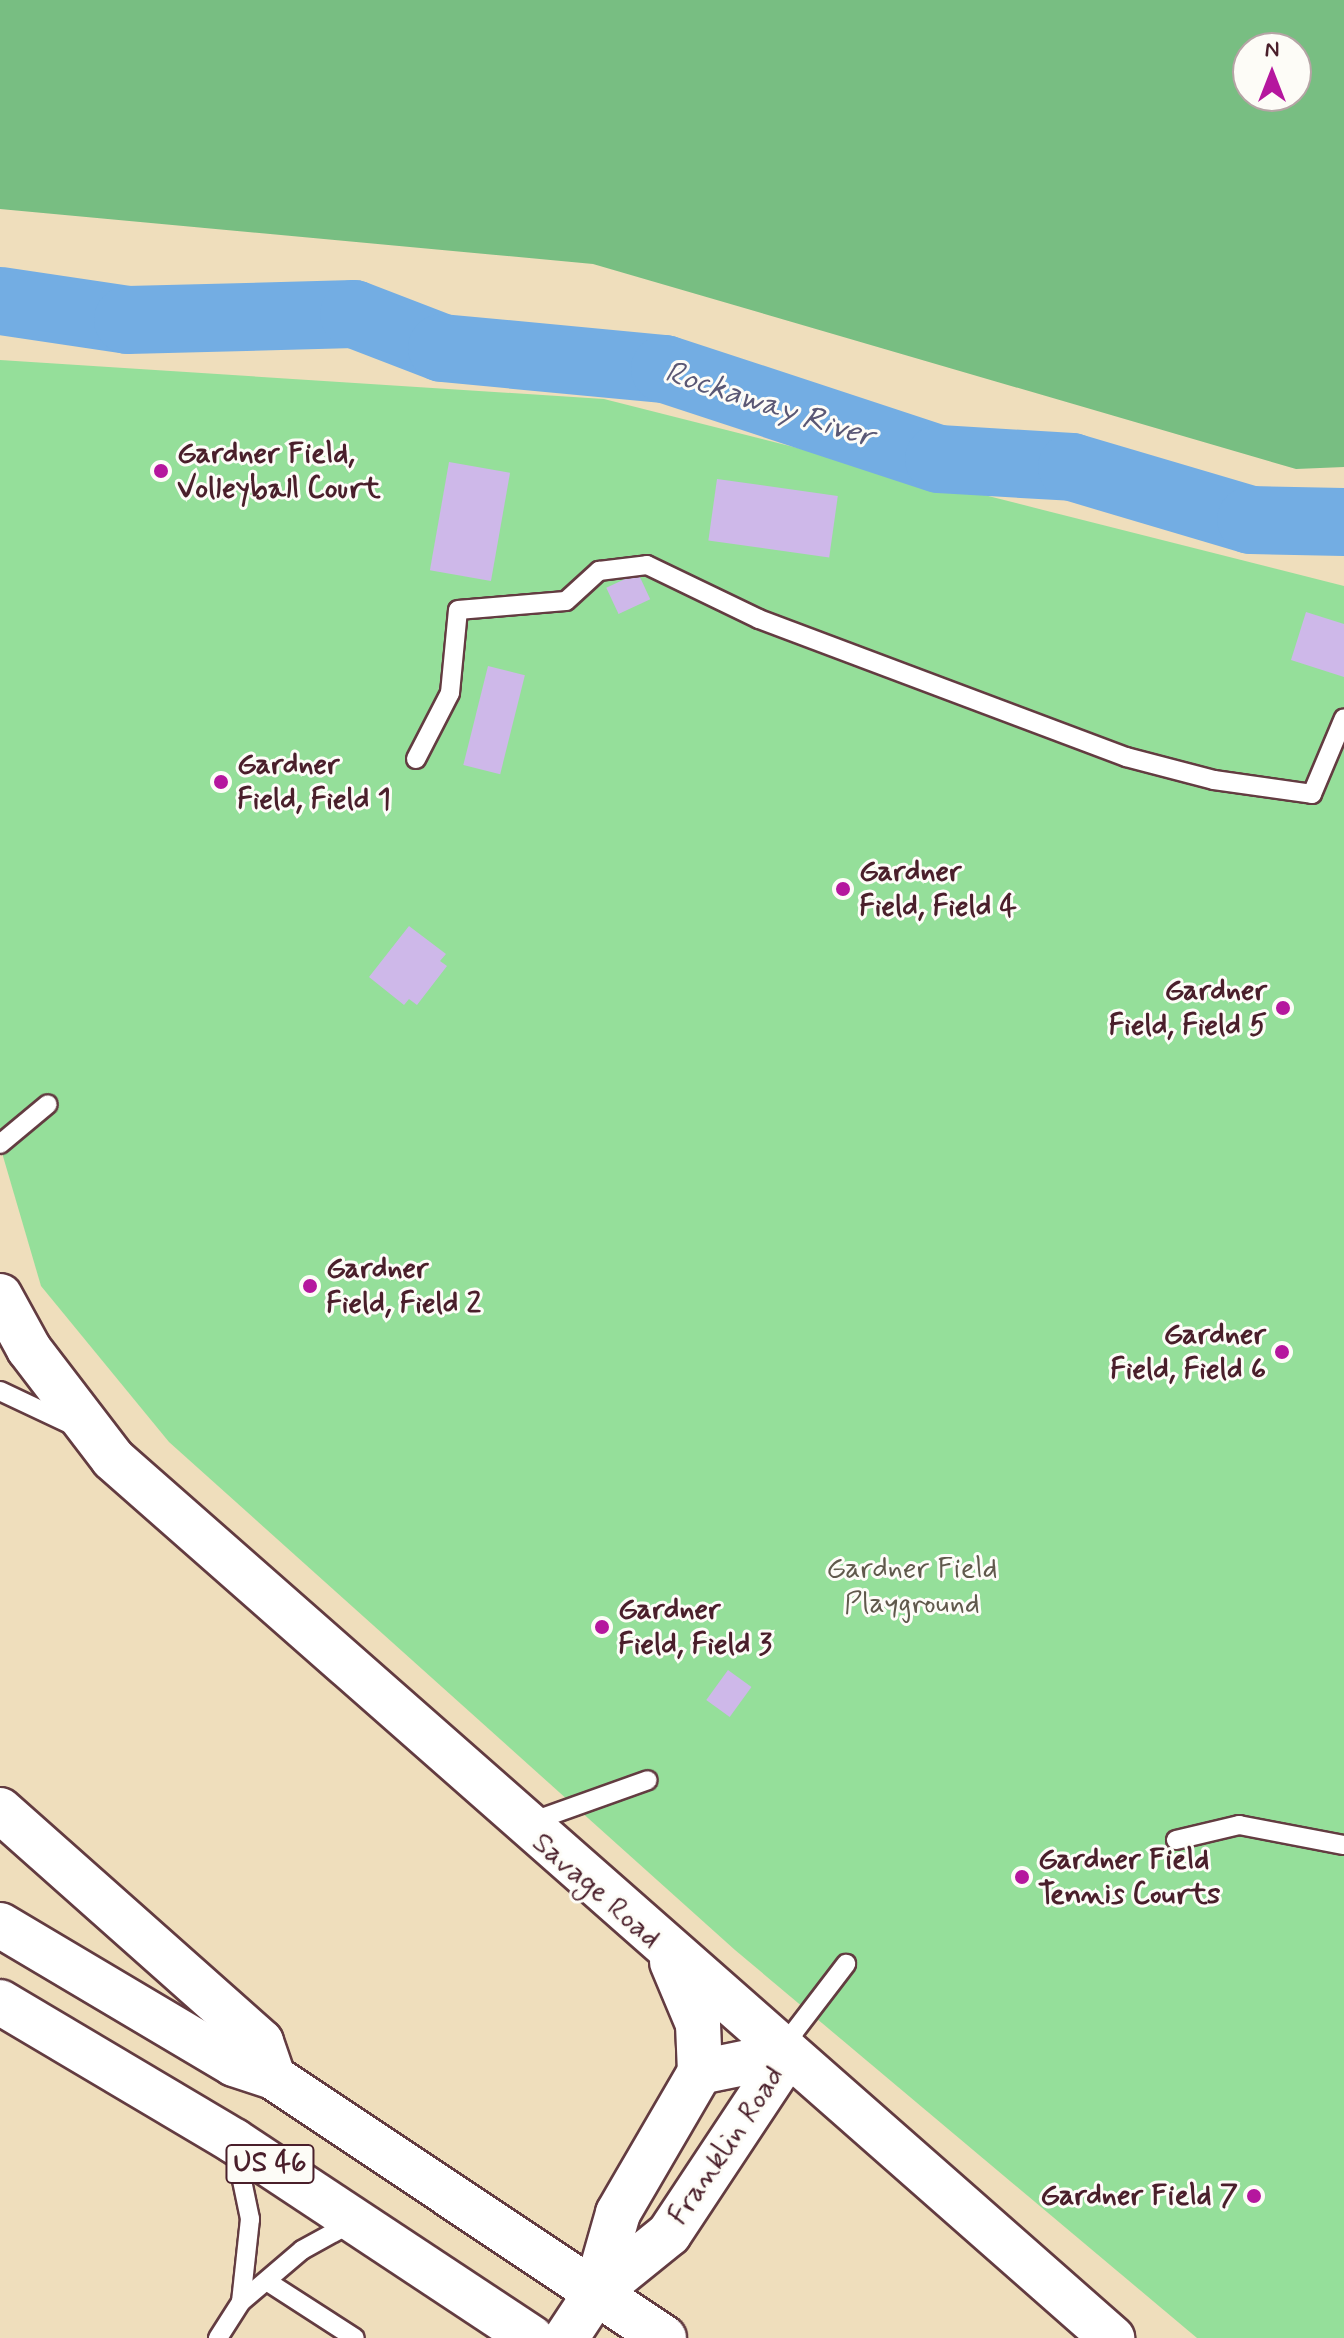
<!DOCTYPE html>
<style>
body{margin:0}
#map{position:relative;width:1344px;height:2338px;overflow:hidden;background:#efdebc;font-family:Mynerve,sans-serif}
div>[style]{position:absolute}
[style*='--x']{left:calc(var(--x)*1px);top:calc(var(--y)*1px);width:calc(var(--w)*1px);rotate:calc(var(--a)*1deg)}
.green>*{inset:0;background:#95df9a}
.forest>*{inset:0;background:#78be82}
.river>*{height:68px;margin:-34px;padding:0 34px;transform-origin:34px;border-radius:34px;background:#73ade3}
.building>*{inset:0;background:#ceb8e9;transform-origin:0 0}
.roads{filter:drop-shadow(2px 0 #633c41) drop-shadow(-2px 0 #633c41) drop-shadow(0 2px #633c41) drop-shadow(0 -2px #633c41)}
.lane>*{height:18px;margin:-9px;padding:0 9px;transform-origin:9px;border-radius:9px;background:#fff}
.secondary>*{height:44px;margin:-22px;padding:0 22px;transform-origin:22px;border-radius:22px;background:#fff}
.primary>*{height:44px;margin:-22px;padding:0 22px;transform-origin:22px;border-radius:22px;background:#fff}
.highway>*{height:44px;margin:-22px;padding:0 22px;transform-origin:22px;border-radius:22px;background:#fff}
.dots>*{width:22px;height:22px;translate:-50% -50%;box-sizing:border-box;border:4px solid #fdfcf7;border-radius:50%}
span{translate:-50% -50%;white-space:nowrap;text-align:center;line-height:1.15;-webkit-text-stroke:6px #fdfcf7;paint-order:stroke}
.shield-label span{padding:2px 6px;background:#fdfcf7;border:2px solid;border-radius:6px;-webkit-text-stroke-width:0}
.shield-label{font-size:28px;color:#4a1f2b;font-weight:700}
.poi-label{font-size:30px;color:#4a1f2b;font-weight:700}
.left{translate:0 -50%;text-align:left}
.right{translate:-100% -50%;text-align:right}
.park-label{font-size:30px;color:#60594c}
.street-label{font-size:30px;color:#4a1f2b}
.water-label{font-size:32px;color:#5a5875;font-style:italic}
.north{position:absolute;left:1232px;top:32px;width:80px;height:80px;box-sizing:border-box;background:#fdfcf7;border:2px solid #b5a4a5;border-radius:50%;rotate:0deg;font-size:22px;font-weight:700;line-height:32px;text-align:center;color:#4a1f2b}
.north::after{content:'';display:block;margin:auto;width:28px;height:36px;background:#b5179e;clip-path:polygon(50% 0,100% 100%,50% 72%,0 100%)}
</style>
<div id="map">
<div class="green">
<div style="clip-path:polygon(0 360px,604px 399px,1344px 586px,1344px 2338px,1197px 2338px,735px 1950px,169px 1442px,41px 1286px,0 1146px)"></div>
</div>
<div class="forest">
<div style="clip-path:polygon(evenodd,0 0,1344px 0,1344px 467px,1296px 469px,593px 264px,0 209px,0 0,1248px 48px,1296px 48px,1296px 96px,1248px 96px,1248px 48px)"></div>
</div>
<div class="river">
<div style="--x:0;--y:301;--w:129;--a:8.4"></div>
<div style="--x:128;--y:320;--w:226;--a:-1.5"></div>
<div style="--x:354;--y:314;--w:94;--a:21.1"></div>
<div style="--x:442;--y:348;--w:224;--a:5.4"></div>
<div style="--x:665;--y:369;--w:288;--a:18.2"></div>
<div style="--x:939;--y:459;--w:133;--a:3.4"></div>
<div style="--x:1072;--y:467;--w:187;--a:16.5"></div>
<div style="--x:1251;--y:520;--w:93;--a:1.2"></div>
</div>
<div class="building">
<div style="left:449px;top:462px;width:62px;height:110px;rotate:10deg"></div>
<div style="left:717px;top:479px;width:122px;height:62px;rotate:8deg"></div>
<div style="left:638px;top:573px;width:29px;height:35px;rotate:65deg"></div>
<div style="clip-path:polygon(1306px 612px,1344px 624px,1344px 677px,1291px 660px)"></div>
<div style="left:488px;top:666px;width:38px;height:102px;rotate:14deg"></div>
<div style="clip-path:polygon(409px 926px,446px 954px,440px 961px,447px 966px,417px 1005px,409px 999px,404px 1005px,369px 977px)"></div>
<div style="left:728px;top:1670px;width:29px;height:37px;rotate:36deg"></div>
</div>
<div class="roads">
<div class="lane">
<div style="--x:416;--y:759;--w:74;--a:-62.7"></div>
<div style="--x:450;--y:693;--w:83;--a:-84.5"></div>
<div style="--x:458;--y:610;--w:108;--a:-4.8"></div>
<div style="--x:566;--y:601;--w:45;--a:-42.3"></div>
<div style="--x:599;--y:571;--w:48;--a:-7.1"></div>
<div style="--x:647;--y:565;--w:124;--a:25.7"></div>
<div style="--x:759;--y:619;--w:392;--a:20.6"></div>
<div style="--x:1126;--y:757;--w:91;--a:14.6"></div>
<div style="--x:1214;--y:780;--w:99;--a:8.1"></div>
<div style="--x:1312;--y:794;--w:82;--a:-67.2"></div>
<div style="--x:0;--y:1144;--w:62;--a:-39.8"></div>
<div style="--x:0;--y:1391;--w:84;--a:25.3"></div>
<div style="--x:528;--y:1823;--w:127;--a:-19.7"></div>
<div style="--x:1176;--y:1840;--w:65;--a:-13.4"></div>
<div style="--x:1239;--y:1825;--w:107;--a:10.8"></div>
<div style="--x:789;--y:2051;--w:20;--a:-75"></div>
<div style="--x:794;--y:2032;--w:86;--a:-52.6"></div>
<div style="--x:235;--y:2147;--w:74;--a:78.2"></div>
<div style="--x:250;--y:2219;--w:83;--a:96.2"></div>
<div style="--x:268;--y:2282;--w:103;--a:32.8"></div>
<div style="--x:218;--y:2338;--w:43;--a:-57.4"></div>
<div style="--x:241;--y:2302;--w:80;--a:-40.4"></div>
<div style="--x:302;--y:2250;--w:58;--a:-28.8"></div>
</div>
<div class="secondary">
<div style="--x:0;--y:1296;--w:60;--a:61.3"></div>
<div style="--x:29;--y:1349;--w:138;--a:52.6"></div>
<div style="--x:113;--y:1459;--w:1331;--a:41.34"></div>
<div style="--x:700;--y:2072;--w:90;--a:-11.6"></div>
<div style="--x:595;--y:2294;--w:84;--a:-74.1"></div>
<div style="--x:618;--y:2213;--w:163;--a:-59.8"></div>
<div style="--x:700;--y:2072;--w:48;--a:-92.4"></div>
<div style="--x:698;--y:2024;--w:67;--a:-112.8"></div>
<div style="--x:566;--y:2338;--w:53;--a:-56.6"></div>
<div style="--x:595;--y:2294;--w:95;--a:-39"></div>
<div style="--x:669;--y:2234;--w:216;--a:-56.5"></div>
</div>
<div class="primary">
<div style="--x:0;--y:1925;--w:272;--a:30.7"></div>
<div style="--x:234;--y:2064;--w:41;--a:18.4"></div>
</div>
<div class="highway">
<div style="--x:0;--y:1810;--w:349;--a:41.6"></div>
<div style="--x:261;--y:2042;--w:37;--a:71"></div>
<div style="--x:273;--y:2077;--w:470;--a:33.7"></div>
<div style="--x:0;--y:2002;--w:272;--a:30.7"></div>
<div style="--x:234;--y:2141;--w:357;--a:33.5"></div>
</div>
</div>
<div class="dots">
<div style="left:161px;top:471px;background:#b5179e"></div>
<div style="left:221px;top:782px;background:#b5179e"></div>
<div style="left:843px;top:889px;background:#b5179e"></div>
<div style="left:1283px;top:1008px;background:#b5179e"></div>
<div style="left:310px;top:1286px;background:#b5179e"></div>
<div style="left:1282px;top:1352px;background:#b5179e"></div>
<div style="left:602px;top:1627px;background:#b5179e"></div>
<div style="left:1022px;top:1877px;background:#b5179e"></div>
<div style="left:1254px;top:2196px;background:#b5179e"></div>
</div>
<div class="shield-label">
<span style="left:270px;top:2164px">US 46</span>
</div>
<div class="poi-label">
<span class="left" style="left:177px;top:471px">Gardner Field,<br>Volleyball Court</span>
<span class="left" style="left:237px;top:782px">Gardner<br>Field, Field 1</span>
<span class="left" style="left:859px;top:889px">Gardner<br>Field, Field 4</span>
<span class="right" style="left:1267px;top:1008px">Gardner<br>Field, Field 5</span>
<span class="left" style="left:326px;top:1286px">Gardner<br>Field, Field 2</span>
<span class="right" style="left:1266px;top:1352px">Gardner<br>Field, Field 6</span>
<span class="left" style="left:618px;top:1627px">Gardner<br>Field, Field 3</span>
<span class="left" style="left:1038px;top:1877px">Gardner Field<br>Tennis Courts</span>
<span class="right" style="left:1238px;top:2196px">Gardner Field 7</span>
</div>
<div class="park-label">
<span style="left:912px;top:1586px">Gardner Field<br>Playground</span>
</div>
<div class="street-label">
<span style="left:596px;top:1891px;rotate:41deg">Savage Road</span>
<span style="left:727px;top:2146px;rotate:-56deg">Franklin Road</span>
</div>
<div class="water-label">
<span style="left:769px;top:405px;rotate:18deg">Rockaway River</span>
</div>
<div class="north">N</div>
</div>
